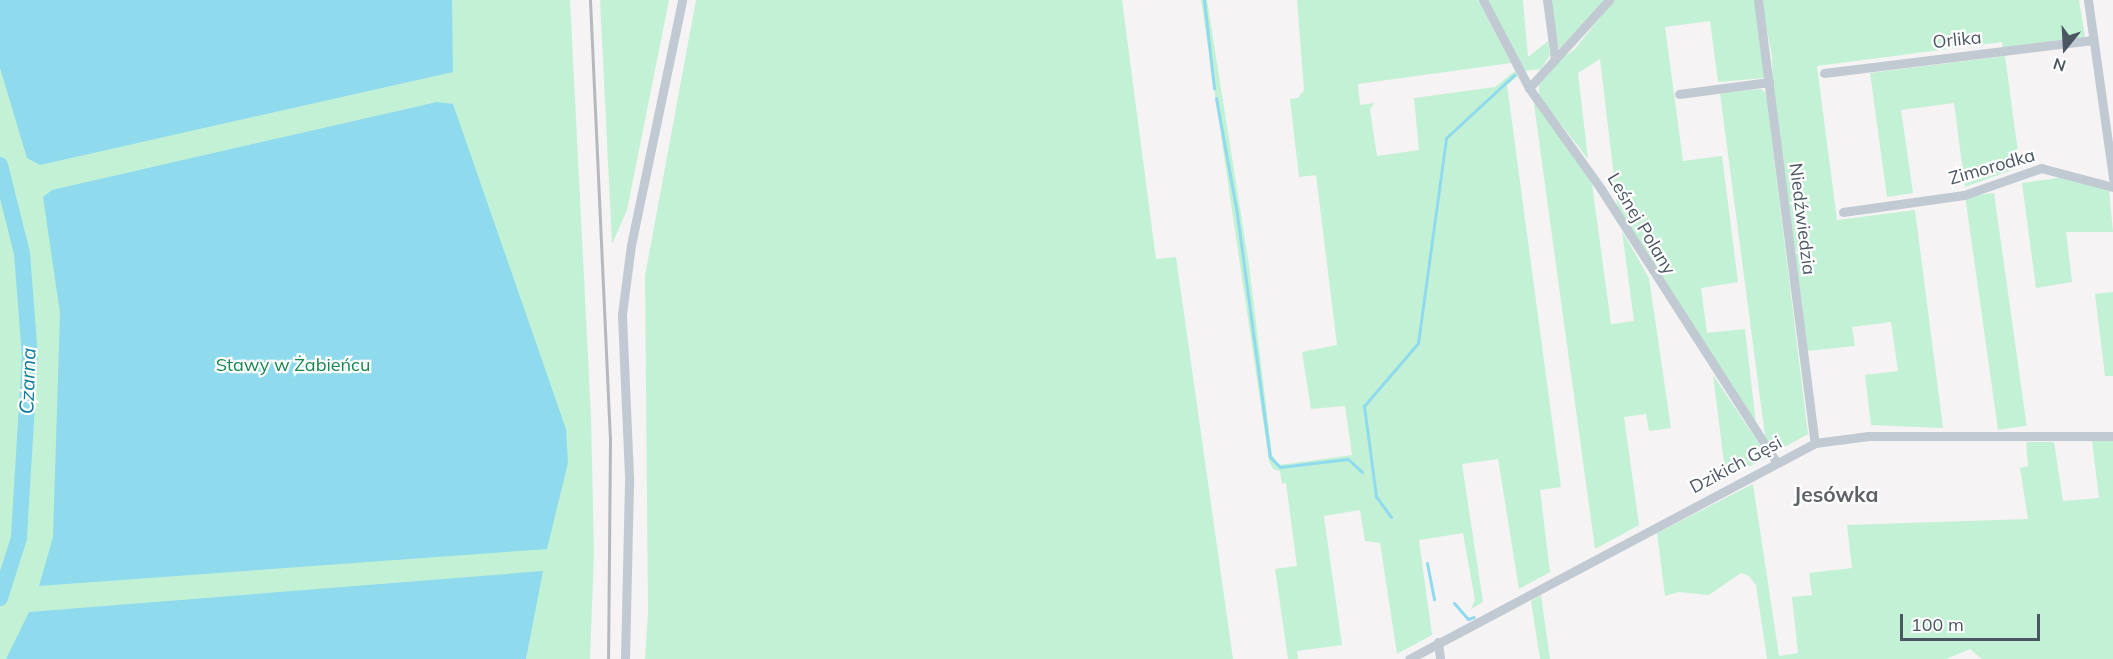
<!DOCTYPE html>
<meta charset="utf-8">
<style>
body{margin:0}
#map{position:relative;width:2113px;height:659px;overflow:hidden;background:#f5f3f3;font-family:Mulish,sans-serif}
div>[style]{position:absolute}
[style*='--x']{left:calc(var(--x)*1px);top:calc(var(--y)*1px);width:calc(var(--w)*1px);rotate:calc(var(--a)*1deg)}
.green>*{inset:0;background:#c3f1d5;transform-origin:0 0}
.water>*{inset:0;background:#90daee}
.stream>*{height:3px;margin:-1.5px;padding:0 1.5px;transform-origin:1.5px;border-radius:1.5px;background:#90daee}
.river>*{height:16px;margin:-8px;padding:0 8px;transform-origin:8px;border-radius:8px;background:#90daee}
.minor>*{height:9px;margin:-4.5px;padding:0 4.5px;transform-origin:4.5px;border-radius:4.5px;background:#c1cad2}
.rail>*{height:3px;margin:-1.5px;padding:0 1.5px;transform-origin:1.5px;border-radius:1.5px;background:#b5b8bd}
span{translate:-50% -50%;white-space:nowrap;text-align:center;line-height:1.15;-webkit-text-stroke:4.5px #fff;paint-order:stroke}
.street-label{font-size:18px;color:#4a5661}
.park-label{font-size:18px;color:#17864f}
.water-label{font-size:20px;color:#0c7c9b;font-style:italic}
.quarter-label{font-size:21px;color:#5f6368;font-weight:700}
.north{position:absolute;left:2035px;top:18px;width:60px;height:60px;-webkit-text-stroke:4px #fff;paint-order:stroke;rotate:198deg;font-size:16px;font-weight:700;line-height:24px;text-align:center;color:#4a5661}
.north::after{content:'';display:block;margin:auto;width:21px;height:27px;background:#4a5661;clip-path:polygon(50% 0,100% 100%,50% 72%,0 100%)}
.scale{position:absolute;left:1900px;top:614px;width:140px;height:27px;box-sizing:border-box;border:3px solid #4a5661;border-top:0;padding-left:8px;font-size:18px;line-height:21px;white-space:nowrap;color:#4a5661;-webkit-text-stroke:4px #fff;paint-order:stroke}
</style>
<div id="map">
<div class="green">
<div style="clip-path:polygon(0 0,570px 0,591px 416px,594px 553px,590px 659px,0 659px)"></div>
<div style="clip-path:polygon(600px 0,669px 0,627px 210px,612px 244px)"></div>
<div style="clip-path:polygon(696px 0,1122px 0,1156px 259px,1176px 257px,1233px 659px,645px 659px,648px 613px,645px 276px)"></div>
<div style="clip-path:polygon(1201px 0,1207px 0,1249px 265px,1272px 455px,1279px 465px,1352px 455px,1345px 406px,1311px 409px,1302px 352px,1337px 345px,1316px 175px,1299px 177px,1290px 99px,1298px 98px,1304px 90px,1297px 0,1478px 0,1511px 63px,1358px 84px,1360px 105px,1374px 103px,1370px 110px,1377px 156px,1419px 150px,1414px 98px,1495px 87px,1515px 71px,1518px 76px,1507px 85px,1561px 487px,1540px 490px,1550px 572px,1519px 589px,1498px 459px,1462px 464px,1483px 602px,1471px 609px,1475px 600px,1463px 533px,1419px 540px,1432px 635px,1397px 654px,1380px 543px,1365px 541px,1360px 510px,1324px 516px,1342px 645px,1297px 651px,1298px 659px,1288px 659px,1275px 569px,1297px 566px,1286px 483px,1282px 484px,1280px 471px,1273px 469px,1269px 461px)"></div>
<div style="clip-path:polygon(1487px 0,1523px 0,1528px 57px,1548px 41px,1550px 55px,1541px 69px,1523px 71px)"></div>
<div style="clip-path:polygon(1550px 0,1605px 0,1559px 49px)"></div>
<div style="clip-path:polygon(1614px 0,1756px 0,1764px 78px,1718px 82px,1710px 21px,1665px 27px,1683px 161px,1722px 156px,1738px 282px,1701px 288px,1707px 333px,1745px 329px,1756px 424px,1618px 211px,1600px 59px,1578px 73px,1588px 159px,1539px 96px,1539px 85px,1561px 59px,1575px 49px)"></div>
<div style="clip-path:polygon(1761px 0,2079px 0,2085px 37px,2003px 48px,2002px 42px,1817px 66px,1837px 220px,1915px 210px,1943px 428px,1871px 425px,1865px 375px,1898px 371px,1891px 322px,1852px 327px,1855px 346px,1807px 351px,1773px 92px,1772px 56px)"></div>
<div style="clip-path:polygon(2005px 56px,2020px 167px,1965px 187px,1954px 103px,1901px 110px,1913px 193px,1887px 197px,1870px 73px)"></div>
<div style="clip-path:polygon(1761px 89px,1766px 93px,1808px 434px,1774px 453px,1765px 436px,1720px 93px)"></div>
<div style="clip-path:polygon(1533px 97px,1592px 184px,1611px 324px,1634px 321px,1622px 231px,1649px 278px,1671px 428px,1649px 431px,1646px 414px,1624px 417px,1639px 525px,1595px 549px)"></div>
<div style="clip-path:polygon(2058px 175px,2109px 189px,2113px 232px,2066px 232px,2072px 282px,2036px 288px,2022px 183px,2058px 178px)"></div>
<div style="left:1994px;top:193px;width:235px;height:29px;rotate:82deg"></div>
<div style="clip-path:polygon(2113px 292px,2113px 376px,2105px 376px,2095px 294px)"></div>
<div style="clip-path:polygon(1713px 375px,1768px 457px,1726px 478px)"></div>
<div style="clip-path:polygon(2092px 441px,2113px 441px,2113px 659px,1982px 659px,1970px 649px,1946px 659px,1767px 659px,1756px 585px,1749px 576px,1741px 573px,1709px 595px,1679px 592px,1665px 596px,1657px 533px,1753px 484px,1779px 656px,1798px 653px,1792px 597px,1812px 595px,1809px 573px,1852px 568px,1847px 525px,2028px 519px,2020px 468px,2028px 466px,2026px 442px,2054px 442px,2063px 501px,2099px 498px)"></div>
<div style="clip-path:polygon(1541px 595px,1550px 659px,1540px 659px,1531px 601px)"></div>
</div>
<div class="water">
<div style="clip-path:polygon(0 0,452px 0,453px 72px,40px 165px,27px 158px,0 68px)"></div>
<div style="clip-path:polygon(437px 102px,453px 104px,566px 429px,568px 463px,547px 549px,39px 586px,53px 537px,60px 313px,43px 197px,52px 190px)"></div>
<div style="clip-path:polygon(543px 571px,526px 659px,6px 659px,29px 612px)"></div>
</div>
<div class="stream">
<div style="--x:1204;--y:0;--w:89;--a:83.5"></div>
<div style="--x:1216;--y:98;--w:118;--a:79.7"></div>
<div style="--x:1237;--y:214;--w:245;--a:82.3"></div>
<div style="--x:1270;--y:457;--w:14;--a:45"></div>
<div style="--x:1280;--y:467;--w:68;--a:-6.7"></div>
<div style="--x:1348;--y:459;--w:19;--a:43"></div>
<div style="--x:1391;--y:517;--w:26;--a:-126"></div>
<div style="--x:1376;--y:496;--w:91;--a:-97.6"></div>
<div style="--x:1364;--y:406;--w:83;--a:-49.4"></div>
<div style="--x:1418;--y:343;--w:207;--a:-82.2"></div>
<div style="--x:1446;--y:138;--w:93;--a:-42.8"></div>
<div style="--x:1427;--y:563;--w:37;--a:79"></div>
<div style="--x:1454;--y:603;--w:21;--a:49"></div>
<div style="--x:1468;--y:619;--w:6;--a:-18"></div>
</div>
<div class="river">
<div style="--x:0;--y:165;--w:91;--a:76"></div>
<div style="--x:22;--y:253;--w:103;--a:85.6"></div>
<div style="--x:30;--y:356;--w:182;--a:93.5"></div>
<div style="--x:19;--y:538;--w:63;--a:107.6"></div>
</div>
<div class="minor">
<div style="--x:1483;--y:0;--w:99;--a:62.4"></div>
<div style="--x:1529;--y:88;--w:124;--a:54.5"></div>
<div style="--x:1601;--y:189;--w:324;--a:57.3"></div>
<div style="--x:1547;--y:0;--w:60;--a:82.3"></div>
<div style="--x:1758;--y:0;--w:447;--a:82.7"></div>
<div style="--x:2088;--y:0;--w:180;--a:82"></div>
<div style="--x:1824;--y:73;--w:271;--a:-7"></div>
<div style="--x:1529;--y:88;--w:119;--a:-47.7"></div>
<div style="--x:1679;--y:94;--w:91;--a:-7.6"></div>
<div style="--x:1843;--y:212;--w:122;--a:-8"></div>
<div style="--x:1964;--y:195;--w:82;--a:-19.3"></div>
<div style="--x:2041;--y:168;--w:74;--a:14.8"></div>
<div style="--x:1438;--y:642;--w:17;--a:83"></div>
<div style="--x:625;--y:659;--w:183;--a:-88.7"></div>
<div style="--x:629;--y:476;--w:162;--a:-92.5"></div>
<div style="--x:622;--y:314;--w:70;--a:-82.6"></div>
<div style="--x:631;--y:245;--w:250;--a:-78.2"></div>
<div style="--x:1409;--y:659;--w:460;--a:-28"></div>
<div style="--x:1815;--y:443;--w:54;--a:-7.4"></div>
<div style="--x:1869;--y:436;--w:244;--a:0"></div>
</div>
<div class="rail">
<div style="--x:590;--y:0;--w:438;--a:87.4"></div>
<div style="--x:610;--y:438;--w:221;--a:90.5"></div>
</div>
<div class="street-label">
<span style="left:1957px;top:40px;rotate:-6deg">Orlika</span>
<span style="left:1992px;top:167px;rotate:-16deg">Zimorodka</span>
<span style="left:1802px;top:219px;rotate:83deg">Niedźwiedzia</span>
<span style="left:1641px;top:224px;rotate:59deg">Leśnej Polany</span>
<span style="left:1736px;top:465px;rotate:-28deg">Dzikich Gęsi</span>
</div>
<div class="park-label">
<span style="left:293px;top:365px">Stawy w Żabieńcu</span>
</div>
<div class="water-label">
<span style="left:27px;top:381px;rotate:-88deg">Czarna</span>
</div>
<div class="quarter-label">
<span style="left:1836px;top:494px">Jesówka</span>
</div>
<div class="north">N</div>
<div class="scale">100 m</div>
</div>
